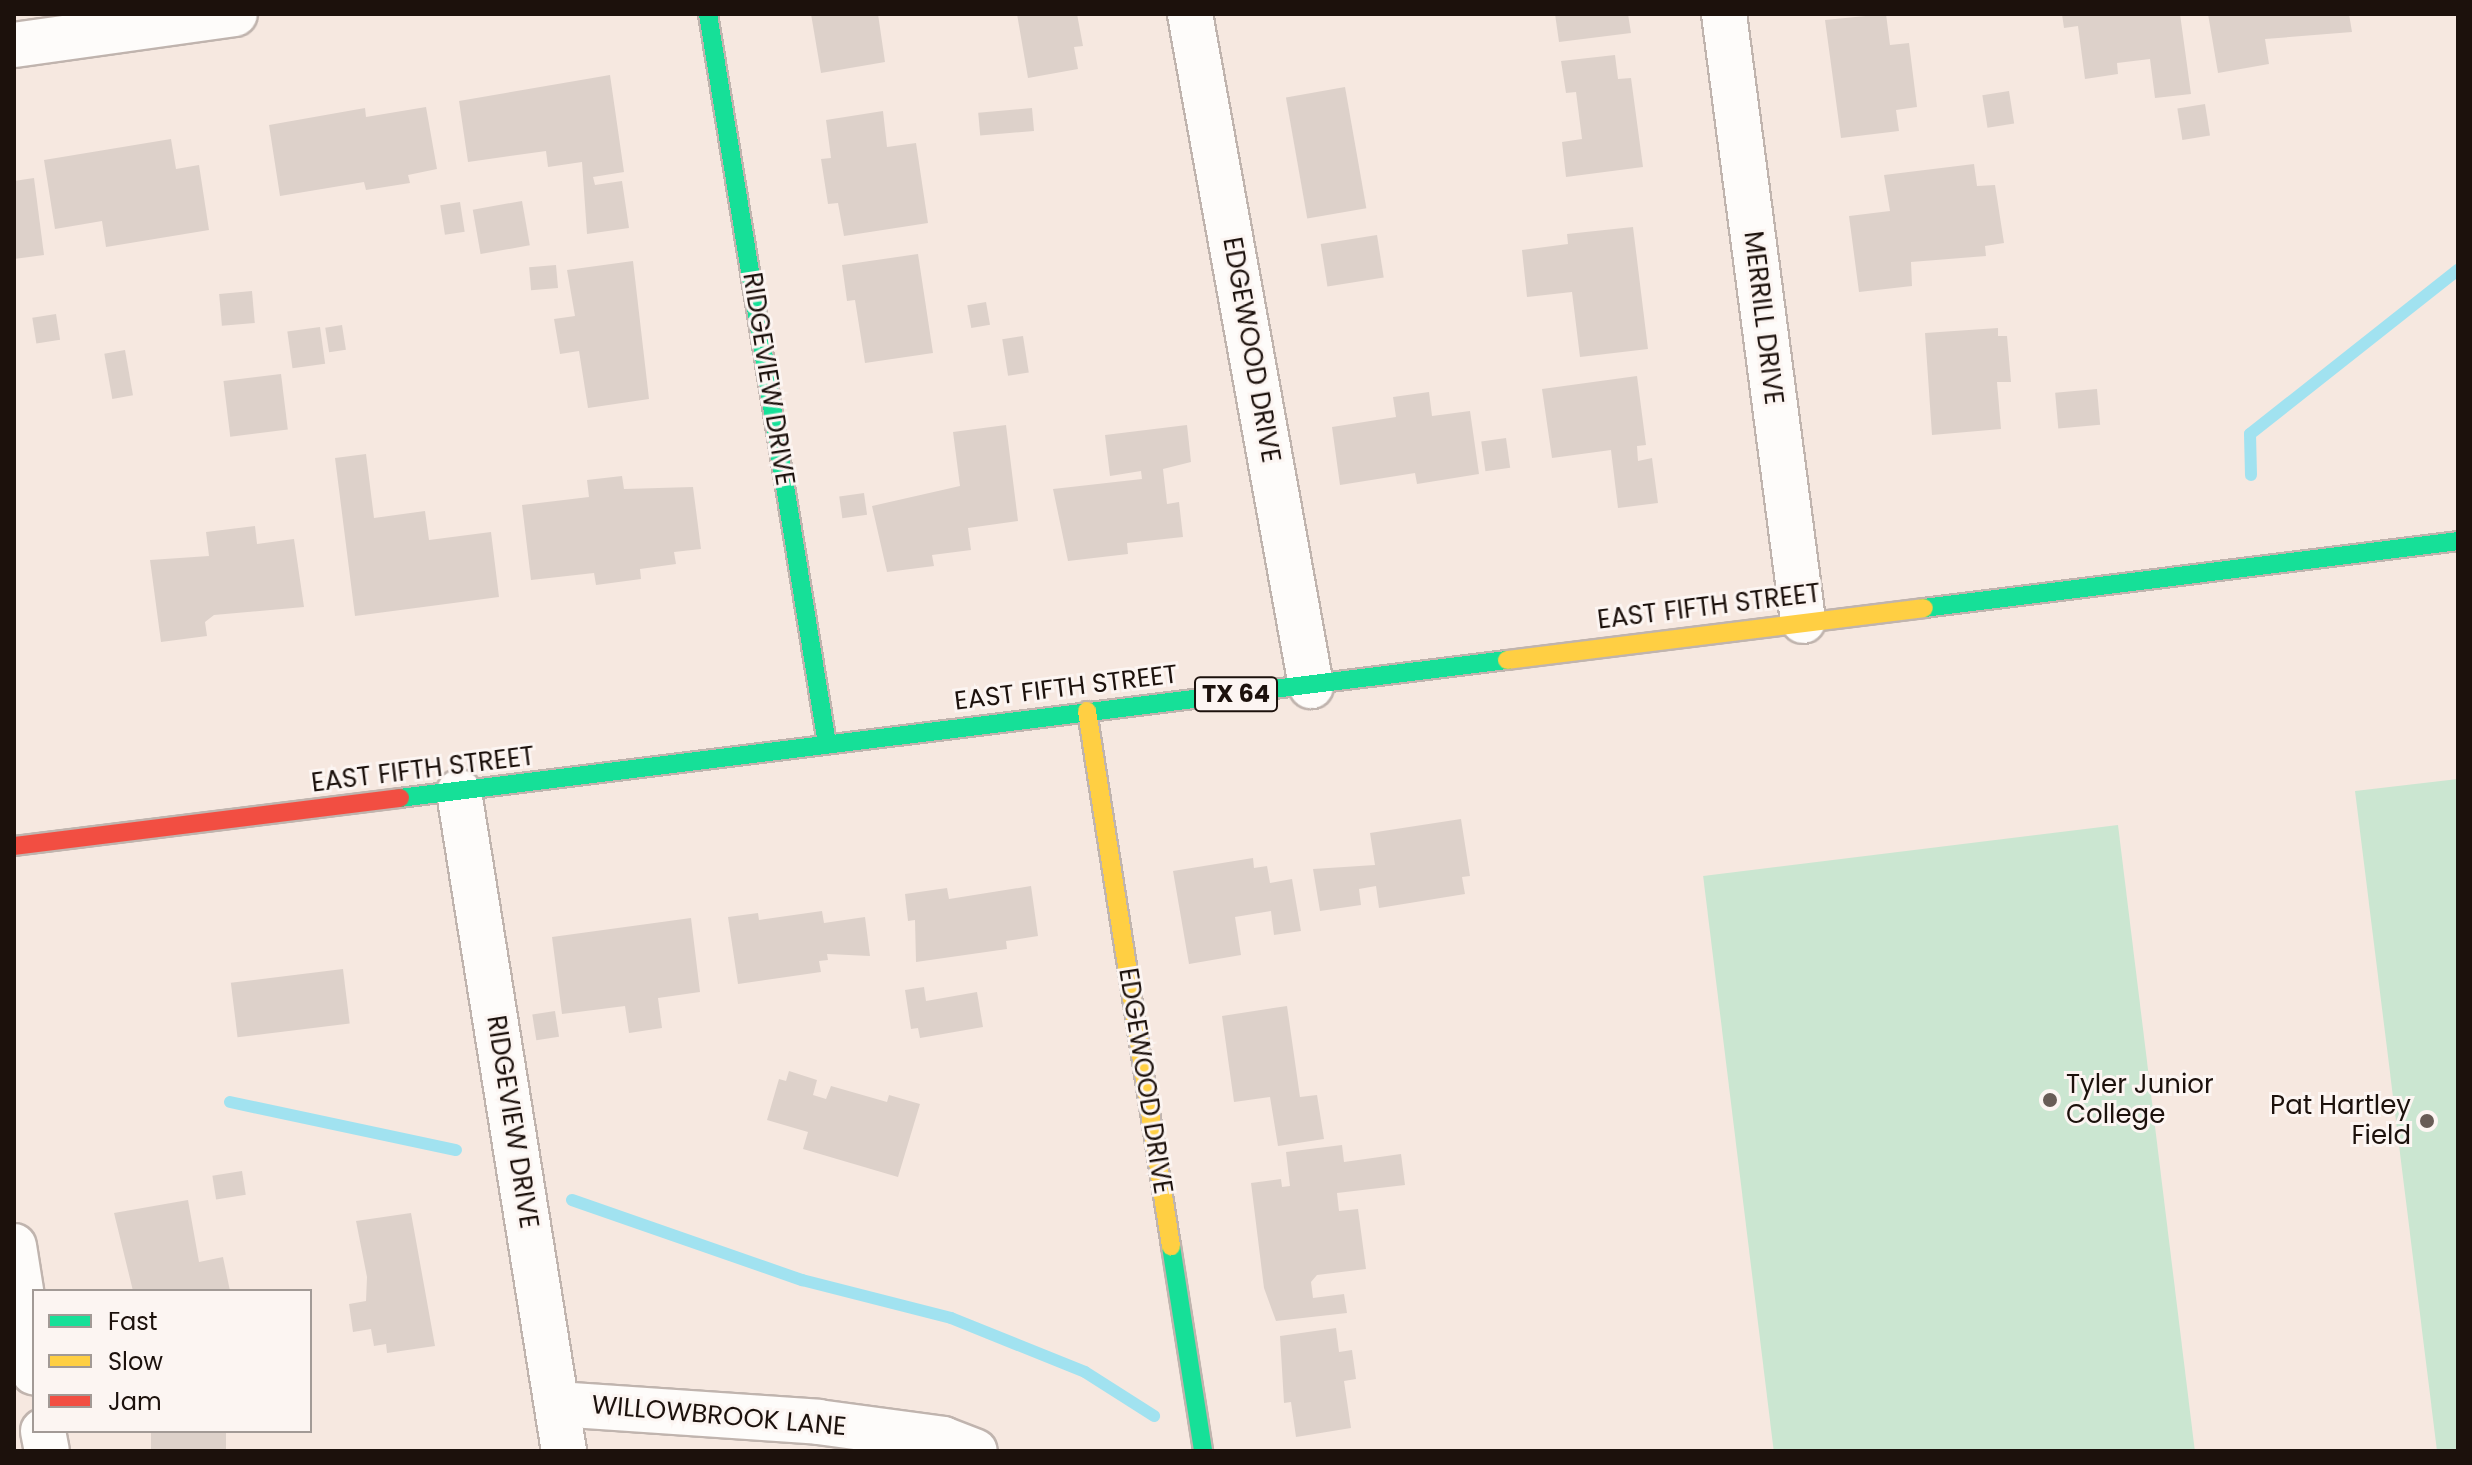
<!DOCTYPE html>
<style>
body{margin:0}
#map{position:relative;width:2472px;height:1465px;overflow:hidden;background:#f6e8e0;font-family:Poppins,sans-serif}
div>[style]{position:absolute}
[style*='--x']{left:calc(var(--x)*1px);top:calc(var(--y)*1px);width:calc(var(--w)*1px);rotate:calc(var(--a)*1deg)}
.green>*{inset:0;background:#cbe6d1;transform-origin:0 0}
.stream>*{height:12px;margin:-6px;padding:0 6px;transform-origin:6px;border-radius:6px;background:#a1e2f0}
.building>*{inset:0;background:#ddd1ca;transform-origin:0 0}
.roads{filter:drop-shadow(2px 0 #c0b4ae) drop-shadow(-2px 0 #c0b4ae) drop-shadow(0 2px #c0b4ae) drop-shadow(0 -2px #c0b4ae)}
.street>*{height:44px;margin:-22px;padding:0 22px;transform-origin:22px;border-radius:22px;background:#fefcfa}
.fast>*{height:18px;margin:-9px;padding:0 9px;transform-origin:9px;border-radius:9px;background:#16e098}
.slow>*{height:18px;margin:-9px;padding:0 9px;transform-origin:9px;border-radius:9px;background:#ffcf43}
.jam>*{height:18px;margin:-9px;padding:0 9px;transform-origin:9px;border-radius:9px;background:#f24e42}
.dots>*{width:22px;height:22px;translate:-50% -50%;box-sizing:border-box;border:4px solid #fcf5f2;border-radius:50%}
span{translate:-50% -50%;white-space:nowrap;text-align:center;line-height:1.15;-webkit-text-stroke:6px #fcf5f2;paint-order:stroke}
.shield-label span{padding:2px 6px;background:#fcf5f2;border:2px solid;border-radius:6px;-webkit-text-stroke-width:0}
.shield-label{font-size:24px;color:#1c110c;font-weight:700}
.street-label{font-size:26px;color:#1c110c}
.poi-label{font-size:26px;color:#1c110c}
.left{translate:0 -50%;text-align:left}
.right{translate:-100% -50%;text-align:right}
.frame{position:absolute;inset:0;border:16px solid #1c110c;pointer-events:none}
.legend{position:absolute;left:32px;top:1289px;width:280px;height:144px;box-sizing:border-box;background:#fcf5f2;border:2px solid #a29a96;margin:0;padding:10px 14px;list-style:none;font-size:24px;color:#1c110c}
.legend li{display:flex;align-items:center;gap:16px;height:40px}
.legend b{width:40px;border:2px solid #a29a96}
</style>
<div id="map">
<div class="green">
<div style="clip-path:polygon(2458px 779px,2458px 1451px,2437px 1451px,2355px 791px)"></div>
<div style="left:2118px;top:825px;width:631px;height:418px;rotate:83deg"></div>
</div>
<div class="stream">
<div style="--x:2251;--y:475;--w:41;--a:-91.4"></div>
<div style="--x:2250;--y:434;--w:265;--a:-38.3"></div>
<div style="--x:230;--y:1102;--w:231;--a:12"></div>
<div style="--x:572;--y:1200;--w:244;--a:19.2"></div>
<div style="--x:802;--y:1280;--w:154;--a:14.3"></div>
<div style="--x:951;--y:1318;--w:144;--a:21.9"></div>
<div style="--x:1085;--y:1372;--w:82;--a:32.5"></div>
</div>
<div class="building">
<div style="clip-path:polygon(811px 14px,878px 14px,885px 62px,821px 73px)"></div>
<div style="clip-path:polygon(1017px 14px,1077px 14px,1083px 46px,1074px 47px,1078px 69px,1028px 78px)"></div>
<div style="clip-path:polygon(1555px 14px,1628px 14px,1631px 33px,1559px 42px)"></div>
<div style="clip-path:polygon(1886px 14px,1890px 45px,1909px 43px,1917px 107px,1896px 110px,1899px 131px,1841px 138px,1825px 20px)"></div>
<div style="clip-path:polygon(2062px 14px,2180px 14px,2191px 94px,2155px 98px,2150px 59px,2117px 63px,2118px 74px,2085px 79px,2078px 26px,2064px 28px)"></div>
<div style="clip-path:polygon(2208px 14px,2349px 14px,2352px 32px,2265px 39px,2269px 64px,2218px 73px)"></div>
<div style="clip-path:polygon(1615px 55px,1618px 79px,1631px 78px,1643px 167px,1566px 177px,1562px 142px,1582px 139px,1576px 92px,1566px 93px,1561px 61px)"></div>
<div style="clip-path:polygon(610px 75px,624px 172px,593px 177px,595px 185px,622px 181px,629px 228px,587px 234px,582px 162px,548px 167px,546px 151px,468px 162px,459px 101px)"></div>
<div style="left:1345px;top:87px;width:123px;height:60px;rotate:80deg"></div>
<div style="left:2009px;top:91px;width:33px;height:27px;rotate:81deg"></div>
<div style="left:2205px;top:104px;width:32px;height:28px;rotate:81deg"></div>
<div style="clip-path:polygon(426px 107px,437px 169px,408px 175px,410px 183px,366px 190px,364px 182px,280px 196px,269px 125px,365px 108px,366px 117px)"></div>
<div style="left:1032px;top:108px;width:23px;height:54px;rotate:85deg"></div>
<div style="clip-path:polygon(883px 111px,887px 147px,916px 143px,928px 223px,844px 236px,838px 203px,828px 204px,821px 159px,831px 158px,826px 120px)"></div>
<div style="clip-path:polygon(171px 139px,176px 169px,199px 165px,209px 230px,106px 247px,102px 221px,55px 229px,44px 160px)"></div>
<div style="clip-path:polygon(1974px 164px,1977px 186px,1995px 185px,2004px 243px,1985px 246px,1986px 256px,1911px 262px,1912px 286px,1859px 292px,1849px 216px,1890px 211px,1884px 175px)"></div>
<div style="clip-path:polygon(34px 178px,44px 255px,14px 259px,14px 181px)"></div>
<div style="left:522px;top:201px;width:45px;height:50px;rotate:80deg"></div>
<div style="left:460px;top:202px;width:30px;height:20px;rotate:81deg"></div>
<div style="clip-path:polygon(1633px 227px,1648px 349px,1580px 357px,1572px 292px,1527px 297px,1522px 250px,1568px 244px,1567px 234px)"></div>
<div style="left:1377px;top:235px;width:43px;height:57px;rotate:81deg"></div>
<div style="clip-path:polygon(918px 254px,933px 353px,865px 363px,855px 300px,847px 301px,842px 265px)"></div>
<div style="clip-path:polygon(633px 261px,649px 399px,588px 408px,579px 351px,560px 354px,554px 319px,575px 316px,567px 270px)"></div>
<div style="left:556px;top:265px;width:23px;height:27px;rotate:85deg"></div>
<div style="left:252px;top:291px;width:32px;height:33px;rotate:85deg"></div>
<div style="left:986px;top:302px;width:23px;height:19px;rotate:80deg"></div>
<div style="left:56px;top:314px;width:26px;height:24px;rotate:81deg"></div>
<div style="left:342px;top:325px;width:25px;height:17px;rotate:81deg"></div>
<div style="left:320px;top:327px;width:37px;height:33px;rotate:82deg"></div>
<div style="clip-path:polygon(1998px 328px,1998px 336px,2007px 336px,2011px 382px,1997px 382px,2001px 429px,1932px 435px,1925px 333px)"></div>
<div style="left:1023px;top:336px;width:37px;height:21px;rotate:81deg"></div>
<div style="left:125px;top:350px;width:46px;height:21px;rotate:80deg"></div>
<div style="left:281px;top:374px;width:56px;height:58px;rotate:83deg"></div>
<div style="clip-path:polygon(1637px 376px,1646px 445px,1637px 446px,1638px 461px,1652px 458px,1658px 503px,1618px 508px,1611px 450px,1552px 458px,1542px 389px)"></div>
<div style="left:2097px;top:389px;width:36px;height:42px;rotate:85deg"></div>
<div style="clip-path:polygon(1429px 392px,1432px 416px,1470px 411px,1479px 474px,1417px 484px,1415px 473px,1340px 485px,1332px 427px,1396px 417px,1393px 397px)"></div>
<div style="clip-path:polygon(1006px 425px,1018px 521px,968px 528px,971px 550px,932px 555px,934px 566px,887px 572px,872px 506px,960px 486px,953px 432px)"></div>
<div style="clip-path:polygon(1187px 425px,1191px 462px,1163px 469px,1167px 504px,1179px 502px,1183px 537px,1127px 543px,1128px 554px,1068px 561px,1053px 489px,1142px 479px,1141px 471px,1110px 476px,1105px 435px)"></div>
<div style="left:1506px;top:438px;width:30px;height:25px;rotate:82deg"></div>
<div style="clip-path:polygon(366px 454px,374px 518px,425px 511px,429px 540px,491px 532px,499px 597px,355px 616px,335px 458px)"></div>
<div style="clip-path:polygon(622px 476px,624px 489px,693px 487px,701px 549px,674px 552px,676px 564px,640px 569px,641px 579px,596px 585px,594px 573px,531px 580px,522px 505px,589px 497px,587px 480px)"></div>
<div style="left:864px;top:493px;width:22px;height:25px;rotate:82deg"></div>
<div style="clip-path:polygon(255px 526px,257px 544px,294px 539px,304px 607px,214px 615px,205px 622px,207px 636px,161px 642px,150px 560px,209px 556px,206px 532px)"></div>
<div style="clip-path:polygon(1461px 819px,1470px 876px,1462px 877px,1465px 894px,1379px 908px,1376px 886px,1359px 889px,1361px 905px,1320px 911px,1313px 869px,1375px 865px,1370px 833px)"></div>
<div style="clip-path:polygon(1253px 858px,1254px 868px,1267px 866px,1270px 883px,1292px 879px,1301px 931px,1274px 935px,1271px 911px,1235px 917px,1241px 955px,1189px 964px,1173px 871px)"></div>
<div style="clip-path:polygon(1031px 886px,1038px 936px,1006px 941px,1007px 949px,916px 962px,915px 920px,908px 921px,905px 894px,947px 888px,949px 899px)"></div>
<div style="clip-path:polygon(822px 911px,824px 923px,865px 917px,870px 956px,827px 954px,828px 960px,819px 961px,821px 972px,738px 984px,728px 917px,758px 913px,759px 920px)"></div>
<div style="clip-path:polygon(691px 918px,700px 992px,658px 998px,662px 1028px,629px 1033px,625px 1006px,562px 1014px,552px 937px)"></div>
<div style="left:343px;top:969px;width:55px;height:113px;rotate:83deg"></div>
<div style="clip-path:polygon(924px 987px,926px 1001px,977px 992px,983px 1027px,920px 1038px,918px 1028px,911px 1029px,905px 990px)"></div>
<div style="clip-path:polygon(1287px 1006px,1300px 1097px,1317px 1095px,1324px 1139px,1278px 1146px,1270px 1097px,1234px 1102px,1222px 1016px)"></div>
<div style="left:555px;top:1011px;width:26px;height:23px;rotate:81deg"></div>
<div style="clip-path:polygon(789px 1071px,817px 1080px,813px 1095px,826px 1099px,831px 1086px,887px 1102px,889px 1095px,920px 1104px,898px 1177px,803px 1149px,808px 1132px,767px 1120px,779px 1079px,786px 1081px)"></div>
<div style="clip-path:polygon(1342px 1145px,1344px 1162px,1401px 1154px,1405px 1185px,1337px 1193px,1339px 1211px,1358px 1209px,1366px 1269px,1317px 1275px,1311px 1282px,1313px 1298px,1344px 1294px,1347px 1313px,1276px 1321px,1264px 1288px,1251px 1183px,1281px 1179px,1282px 1187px,1290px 1186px,1286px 1152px)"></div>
<div style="left:242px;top:1171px;width:24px;height:30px;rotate:81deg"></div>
<div style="clip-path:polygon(188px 1200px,199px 1262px,223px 1257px,230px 1291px,133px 1291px,114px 1213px)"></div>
<div style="clip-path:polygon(411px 1213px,435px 1346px,387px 1353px,386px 1344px,374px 1346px,371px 1329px,353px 1332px,349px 1304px,366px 1301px,367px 1277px,356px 1221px)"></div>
<div style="clip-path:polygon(1336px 1328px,1339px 1352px,1352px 1350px,1356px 1379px,1344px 1381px,1351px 1428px,1296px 1437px,1291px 1402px,1284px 1403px,1280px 1336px)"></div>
<div style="left:151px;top:1431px;width:75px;height:20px"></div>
</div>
<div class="roads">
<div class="street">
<div style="--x:1190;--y:14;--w:683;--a:79.79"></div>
<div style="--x:1724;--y:14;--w:612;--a:82.58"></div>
<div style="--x:14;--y:45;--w:223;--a:-8"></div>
<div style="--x:459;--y:792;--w:667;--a:80.95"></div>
<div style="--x:14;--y:1246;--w:128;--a:81"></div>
<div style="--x:557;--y:1404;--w:262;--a:3.9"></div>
<div style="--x:818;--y:1422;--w:126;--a:7.7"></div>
<div style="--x:943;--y:1439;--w:34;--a:21"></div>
<div style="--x:43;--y:1431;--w:20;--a:79"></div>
</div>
<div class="fast">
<div style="--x:708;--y:14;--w:740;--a:80.74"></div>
<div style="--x:1924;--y:608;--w:538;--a:-7.15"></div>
<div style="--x:400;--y:798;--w:1116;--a:-7.11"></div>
<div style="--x:1171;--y:1246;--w:207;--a:81.1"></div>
</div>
<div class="slow">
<div style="--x:1507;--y:660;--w:420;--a:-7.1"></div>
<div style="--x:1087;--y:711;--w:542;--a:81.08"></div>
</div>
<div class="jam">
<div style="--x:14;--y:846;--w:389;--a:-7.1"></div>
</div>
</div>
<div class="dots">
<div style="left:2050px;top:1100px;background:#685c56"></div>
<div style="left:2427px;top:1121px;background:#685c56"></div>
</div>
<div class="shield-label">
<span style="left:1236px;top:694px">TX 64</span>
</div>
<div class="street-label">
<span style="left:1763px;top:318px;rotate:83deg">MERRILL DRIVE</span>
<span style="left:1251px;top:350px;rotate:80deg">EDGEWOOD DRIVE</span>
<span style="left:768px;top:379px;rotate:81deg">RIDGEVIEW DRIVE</span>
<span style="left:1709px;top:607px;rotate:-7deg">EAST FIFTH STREET</span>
<span style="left:1066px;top:688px;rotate:-7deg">EAST FIFTH STREET</span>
<span style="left:423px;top:770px;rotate:-7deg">EAST FIFTH STREET</span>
<span style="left:1145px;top:1081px;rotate:81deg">EDGEWOOD DRIVE</span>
<span style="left:512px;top:1122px;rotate:81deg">RIDGEVIEW DRIVE</span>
<span style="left:719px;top:1416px;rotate:5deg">WILLOWBROOK LANE</span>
</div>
<div class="poi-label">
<span class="left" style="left:2066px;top:1100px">Tyler Junior<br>College</span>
<span class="right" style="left:2411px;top:1121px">Pat Hartley<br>Field</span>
</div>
<div class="frame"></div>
<ul class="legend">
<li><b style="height:10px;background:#16e098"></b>Fast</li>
<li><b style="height:10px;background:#ffcf43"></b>Slow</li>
<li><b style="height:10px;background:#f24e42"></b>Jam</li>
</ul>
</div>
